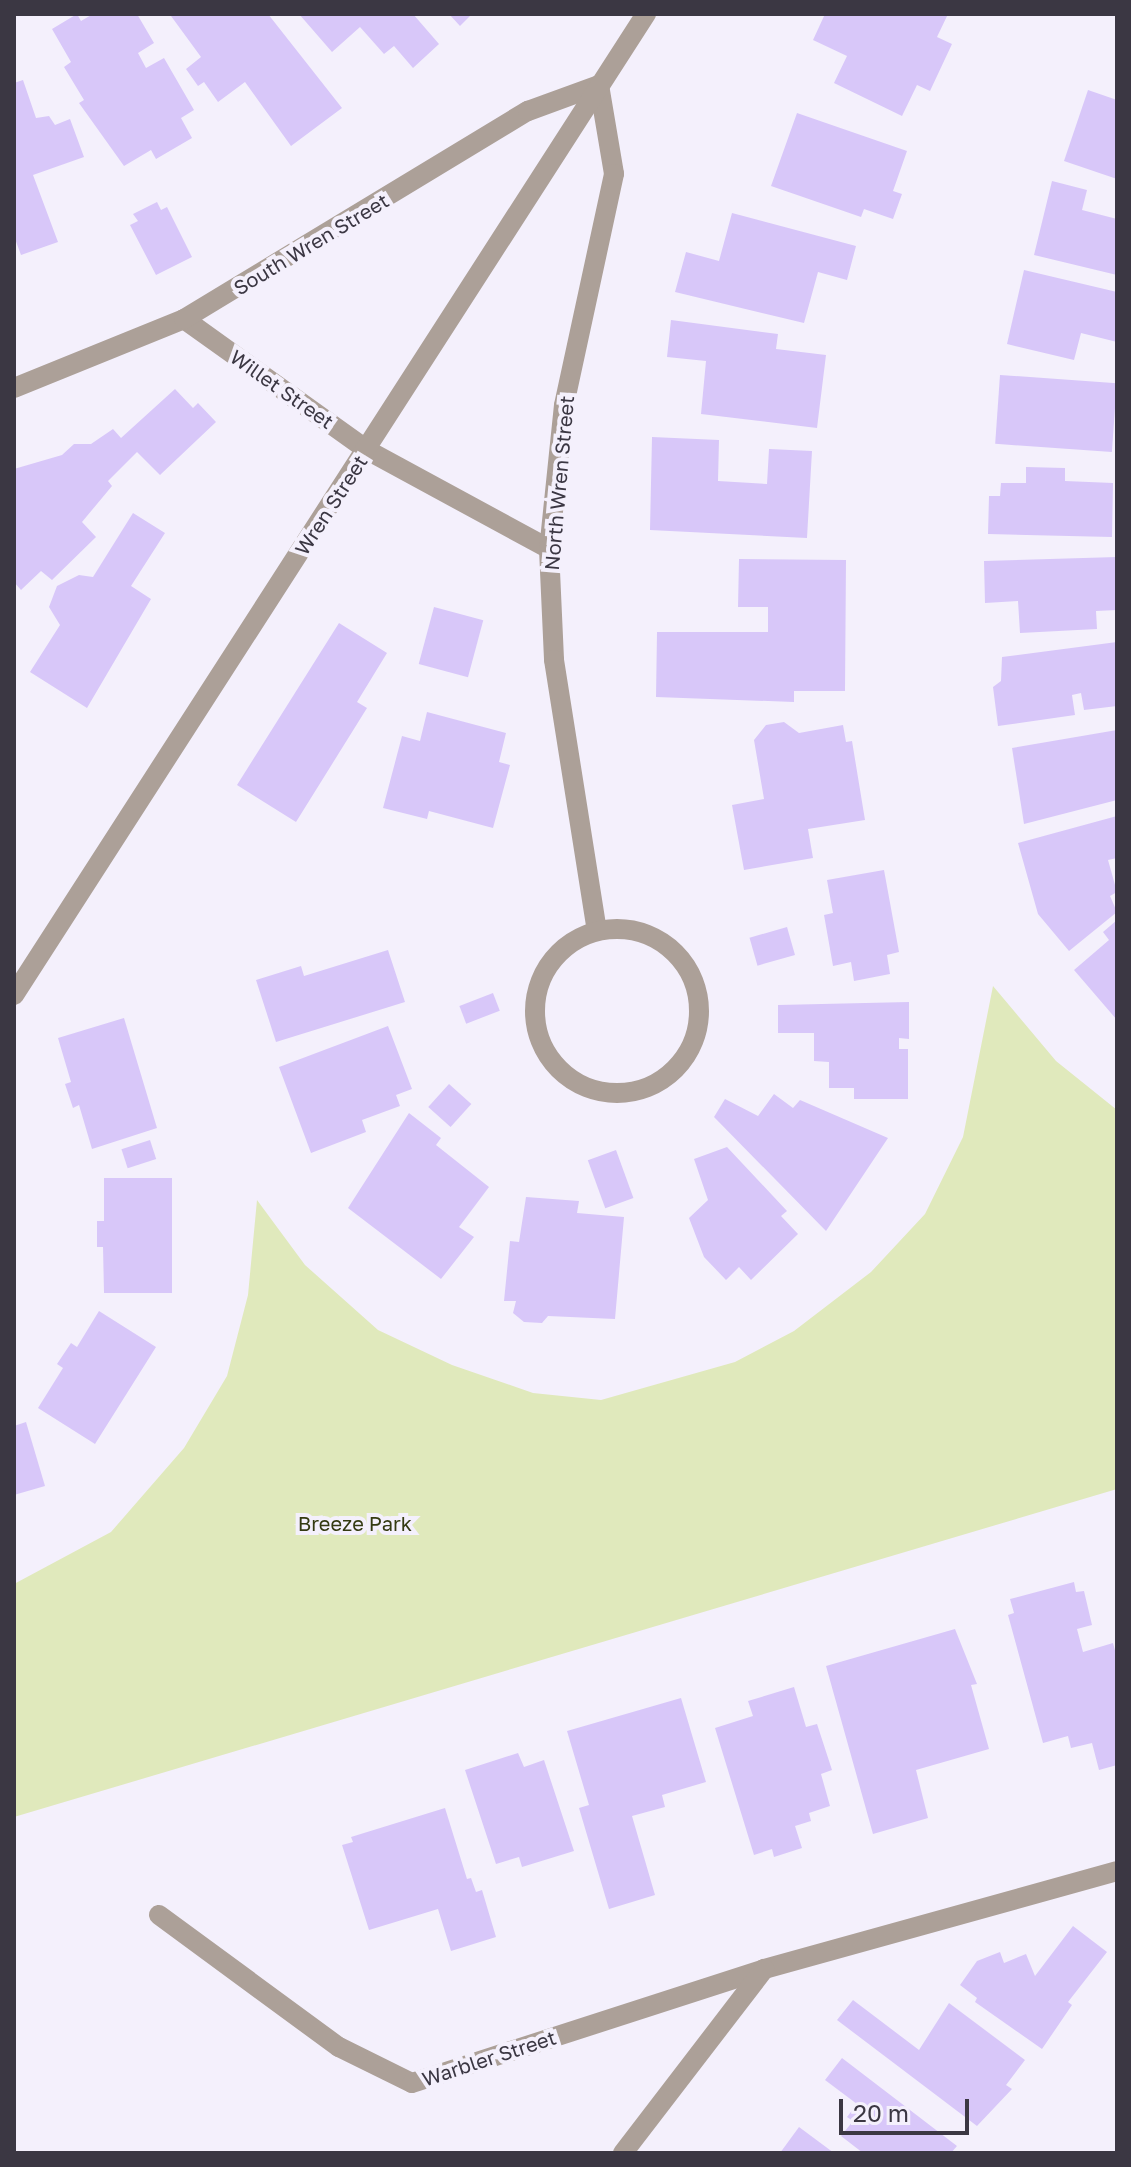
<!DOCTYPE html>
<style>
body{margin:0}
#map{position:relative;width:1131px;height:2167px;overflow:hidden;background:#f4f0fc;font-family:"Golos Text",sans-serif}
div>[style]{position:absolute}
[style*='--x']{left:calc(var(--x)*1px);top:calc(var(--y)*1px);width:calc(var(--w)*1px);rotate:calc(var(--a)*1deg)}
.green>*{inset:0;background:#e0e9bc}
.building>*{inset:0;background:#d8c7f9;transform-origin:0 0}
.street>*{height:20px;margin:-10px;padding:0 10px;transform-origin:10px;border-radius:10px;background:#aca098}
.street>.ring{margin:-10px;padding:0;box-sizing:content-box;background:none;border:20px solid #aca098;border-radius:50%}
span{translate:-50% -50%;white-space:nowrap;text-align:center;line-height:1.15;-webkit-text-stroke:8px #f4f0fc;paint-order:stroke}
.street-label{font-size:20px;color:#3b3743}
.park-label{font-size:20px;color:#343a12}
.frame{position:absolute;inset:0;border:16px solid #3b3743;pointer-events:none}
.scale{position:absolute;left:839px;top:2099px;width:130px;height:36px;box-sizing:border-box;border:4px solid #3b3743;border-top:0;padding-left:10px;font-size:24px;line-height:28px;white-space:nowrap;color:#3b3743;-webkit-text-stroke:6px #f4f0fc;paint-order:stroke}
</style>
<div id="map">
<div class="green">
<div style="clip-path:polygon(993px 986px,1056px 1061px,1117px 1110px,1117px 1489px,14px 1817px,14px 1584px,111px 1532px,184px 1448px,227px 1376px,248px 1295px,257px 1200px,305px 1265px,378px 1330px,452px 1365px,533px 1393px,601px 1400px,735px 1362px,794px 1331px,871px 1272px,925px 1214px,963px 1137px)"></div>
</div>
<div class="building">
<div style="clip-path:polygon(77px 14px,81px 21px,93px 14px,137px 14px,154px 43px,138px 53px,146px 68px,164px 58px,194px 110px,181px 118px,192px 138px,156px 159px,151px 150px,124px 166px,79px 103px,84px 100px,64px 67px,71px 62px,52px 29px)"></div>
<div style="clip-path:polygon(268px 14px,342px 108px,291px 146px,245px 82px,218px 102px,204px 82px,198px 86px,186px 69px,201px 57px,171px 16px)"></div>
<div style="clip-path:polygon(299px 14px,413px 14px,439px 44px,413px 68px,394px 46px,384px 54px,360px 27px,332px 52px)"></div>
<div style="clip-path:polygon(449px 14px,472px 14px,460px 26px)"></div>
<div style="clip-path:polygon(825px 14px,948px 14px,937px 37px,952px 44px,930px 91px,917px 85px,902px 116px,834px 83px,847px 56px,813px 40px)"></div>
<div style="clip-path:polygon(23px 80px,36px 118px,49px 116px,55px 125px,70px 119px,84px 157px,33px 175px,58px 242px,21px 255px,14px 236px,14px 83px)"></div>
<div style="clip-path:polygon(1088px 90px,1117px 100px,1117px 179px,1064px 161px)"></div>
<div style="clip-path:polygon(797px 113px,907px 151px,893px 191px,902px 194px,893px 219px,864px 209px,861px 217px,771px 186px)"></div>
<div style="clip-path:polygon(1052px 181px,1087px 190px,1082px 210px,1117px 219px,1117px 275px,1034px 255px)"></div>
<div style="clip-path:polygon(157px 202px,161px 210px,167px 207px,192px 257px,156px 275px,130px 225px,138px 221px,133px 214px)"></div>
<div style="clip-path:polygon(732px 213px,856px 246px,847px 280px,818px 272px,804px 323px,675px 292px,686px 252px,719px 261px)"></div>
<div style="clip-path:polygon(1024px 270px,1117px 292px,1117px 342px,1081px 333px,1074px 360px,1007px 344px)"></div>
<div style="clip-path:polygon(671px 320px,778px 334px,776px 349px,826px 355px,817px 428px,701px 414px,706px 361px,667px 357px)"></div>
<div style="left:1000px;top:375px;width:117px;height:69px;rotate:4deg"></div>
<div style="clip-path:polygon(175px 389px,193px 408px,198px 403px,216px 422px,160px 475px,137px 452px,108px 481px,112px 486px,82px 522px,96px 537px,52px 580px,41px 571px,21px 590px,14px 582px,14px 469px,62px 455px,74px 444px,91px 444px,113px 429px,121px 438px)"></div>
<div style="clip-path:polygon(652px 437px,719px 440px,718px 481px,767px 484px,769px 449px,812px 451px,807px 538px,650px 530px)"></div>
<div style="clip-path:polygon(1026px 467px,1065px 468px,1065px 481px,1113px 483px,1112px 537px,988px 534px,989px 496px,1000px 496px,1001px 483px,1026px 483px)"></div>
<div style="clip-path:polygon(133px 513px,165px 533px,131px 586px,151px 599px,87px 708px,30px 672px,60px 625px,49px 607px,57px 586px,79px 575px,93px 577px)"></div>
<div style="clip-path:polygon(1117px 557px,1117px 610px,1096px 611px,1097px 629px,1020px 633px,1018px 601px,985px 603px,984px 561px)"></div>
<div style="clip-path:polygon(739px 559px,846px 560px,845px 691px,794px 691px,794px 702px,656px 697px,657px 632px,768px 632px,768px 607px,738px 607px)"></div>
<div style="left:434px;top:607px;width:51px;height:59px;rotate:15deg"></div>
<div style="clip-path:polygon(339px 623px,387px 653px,357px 702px,367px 708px,296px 822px,237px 785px)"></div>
<div style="clip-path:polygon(1117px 642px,1117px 706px,1084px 710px,1081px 693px,1072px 695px,1075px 715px,998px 726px,993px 687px,1001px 681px,1002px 657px)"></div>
<div style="clip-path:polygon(427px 712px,506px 733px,499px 762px,510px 765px,493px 828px,429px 811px,427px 819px,383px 808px,402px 736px,420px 741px)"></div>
<div style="clip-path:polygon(784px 722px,799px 733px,843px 725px,846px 742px,852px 741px,865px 820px,808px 829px,813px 858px,744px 870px,732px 805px,764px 799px,754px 740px,766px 725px)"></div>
<div style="clip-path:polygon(1117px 730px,1117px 800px,1024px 824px,1012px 748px)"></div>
<div style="clip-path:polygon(1117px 816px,1117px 858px,1108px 860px,1117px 892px,1110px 896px,1117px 912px,1069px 951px,1038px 914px,1018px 843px)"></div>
<div style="clip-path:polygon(884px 870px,899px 952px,887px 955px,890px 974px,854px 981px,851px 962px,833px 966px,824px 915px,833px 913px,827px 880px)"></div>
<div style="clip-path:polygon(1117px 920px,1117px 1020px,1074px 970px,1109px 940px,1103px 932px)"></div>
<div style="left:787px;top:927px;width:29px;height:39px;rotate:74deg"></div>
<div style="clip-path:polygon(388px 950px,405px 1002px,276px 1042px,256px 980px,301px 966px,304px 976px)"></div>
<div style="left:493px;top:993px;width:19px;height:36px;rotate:69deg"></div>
<div style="clip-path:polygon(909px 1002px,909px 1039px,899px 1038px,899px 1049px,908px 1049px,908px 1099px,854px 1099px,854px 1088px,829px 1088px,829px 1062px,814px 1061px,814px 1033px,778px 1033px,778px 1005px)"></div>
<div style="clip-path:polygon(124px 1018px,157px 1128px,92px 1149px,79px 1105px,73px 1108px,65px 1084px,71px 1082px,58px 1038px)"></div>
<div style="clip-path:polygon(388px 1026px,412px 1089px,396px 1095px,400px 1106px,362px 1120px,366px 1132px,311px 1153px,279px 1067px)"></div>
<div style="left:449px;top:1084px;width:30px;height:31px;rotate:42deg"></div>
<div style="clip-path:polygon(774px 1094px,793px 1108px,800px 1100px,888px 1138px,826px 1231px,714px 1117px,725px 1099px,758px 1116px)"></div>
<div style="clip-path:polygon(409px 1113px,441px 1138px,436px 1145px,489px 1187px,459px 1227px,474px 1237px,441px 1279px,348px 1208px)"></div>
<div style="left:150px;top:1140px;width:20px;height:30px;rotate:72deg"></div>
<div style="clip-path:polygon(727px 1147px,787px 1211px,781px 1216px,798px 1234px,751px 1280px,739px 1267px,726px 1280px,704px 1257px,689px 1218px,708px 1200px,694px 1159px)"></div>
<div style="left:616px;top:1150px;width:51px;height:30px;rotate:70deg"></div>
<div style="clip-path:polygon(104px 1178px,172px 1178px,172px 1293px,104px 1293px,103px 1247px,97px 1247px,97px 1221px,104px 1221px)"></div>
<div style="clip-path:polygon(526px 1197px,579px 1201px,577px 1213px,624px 1217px,615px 1319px,548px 1316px,542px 1323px,524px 1322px,513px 1313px,516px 1301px,504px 1301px,510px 1241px,519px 1242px)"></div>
<div style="clip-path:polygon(99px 1311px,156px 1347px,95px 1444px,38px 1408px,63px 1368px,57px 1364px,71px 1343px,77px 1347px)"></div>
<div style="clip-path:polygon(26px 1422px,45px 1486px,14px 1495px,14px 1426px)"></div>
<div style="clip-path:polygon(1074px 1582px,1076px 1592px,1084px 1591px,1092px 1625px,1077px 1629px,1083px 1652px,1113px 1643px,1117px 1658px,1117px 1765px,1099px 1770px,1092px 1743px,1071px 1748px,1068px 1736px,1043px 1743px,1008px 1615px,1014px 1613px,1010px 1599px)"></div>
<div style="clip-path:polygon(955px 1629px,977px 1684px,971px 1685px,989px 1749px,916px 1770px,928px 1818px,873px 1834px,826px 1666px)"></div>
<div style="clip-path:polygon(794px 1687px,806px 1727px,817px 1724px,832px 1770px,821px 1774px,830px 1806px,809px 1813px,811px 1821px,795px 1826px,802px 1848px,774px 1857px,772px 1849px,754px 1855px,715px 1728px,753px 1716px,748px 1701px)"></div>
<div style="clip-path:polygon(681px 1698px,706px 1782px,662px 1795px,665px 1807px,632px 1816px,655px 1895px,609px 1909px,579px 1808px,589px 1805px,567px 1731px)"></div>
<div style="clip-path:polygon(518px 1753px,524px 1767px,544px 1760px,574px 1851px,522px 1867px,519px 1857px,496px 1864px,465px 1770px)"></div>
<div style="clip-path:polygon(445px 1808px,467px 1879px,471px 1878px,476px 1892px,482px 1890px,496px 1937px,451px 1951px,438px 1909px,369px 1930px,342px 1845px,353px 1842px,351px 1837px)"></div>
<div style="clip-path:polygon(1073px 1926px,1107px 1952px,1068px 2002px,1072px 2005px,1042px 2049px,975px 2002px,977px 1998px,960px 1985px,977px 1961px,1000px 1952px,1004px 1963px,1026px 1954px,1035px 1976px)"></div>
<div style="clip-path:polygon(853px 2000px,919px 2050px,949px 2003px,1025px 2060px,1006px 2085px,1012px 2089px,977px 2126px,837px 2020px)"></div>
<div style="clip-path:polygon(842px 2058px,957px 2146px,951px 2153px,863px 2153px,841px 2136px,853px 2121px,847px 2117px,857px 2104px,825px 2080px)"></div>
<div style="clip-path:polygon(799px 2127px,834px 2153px,780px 2153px)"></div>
</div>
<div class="street">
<div style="--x:184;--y:319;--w:225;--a:35.6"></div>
<div style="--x:367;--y:450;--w:207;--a:28.5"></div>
<div style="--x:14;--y:388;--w:183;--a:-22.1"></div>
<div style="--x:184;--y:319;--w:402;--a:-31.2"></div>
<div style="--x:528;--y:111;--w:76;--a:-20.1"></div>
<div style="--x:599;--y:85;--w:90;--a:80.4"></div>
<div style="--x:614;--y:174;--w:236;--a:102.2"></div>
<div style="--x:564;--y:405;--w:145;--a:95.9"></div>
<div style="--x:549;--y:549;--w:111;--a:87.4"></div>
<div style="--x:554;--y:660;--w:274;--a:81"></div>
<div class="ring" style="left:535px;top:929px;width:144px;height:144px"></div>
<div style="--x:14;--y:995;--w:1167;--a:-57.21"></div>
<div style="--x:159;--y:1915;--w:223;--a:36.3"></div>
<div style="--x:339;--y:2047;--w:81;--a:26.3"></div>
<div style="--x:412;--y:2083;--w:370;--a:-17.9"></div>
<div style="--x:764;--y:1969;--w:366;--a:-15.5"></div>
<div style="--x:623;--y:2153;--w:232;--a:-52.5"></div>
</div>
<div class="street-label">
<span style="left:311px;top:244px;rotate:-31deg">South Wren Street</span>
<span style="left:282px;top:389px;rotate:35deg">Willet Street</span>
<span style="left:559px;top:483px;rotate:-85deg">North Wren Street</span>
<span style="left:331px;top:505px;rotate:-57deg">Wren Street</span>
<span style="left:489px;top:2058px;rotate:-18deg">Warbler Street</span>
</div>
<div class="park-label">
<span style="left:355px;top:1523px">Breeze Park</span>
</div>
<div class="frame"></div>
<div class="scale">20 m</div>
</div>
